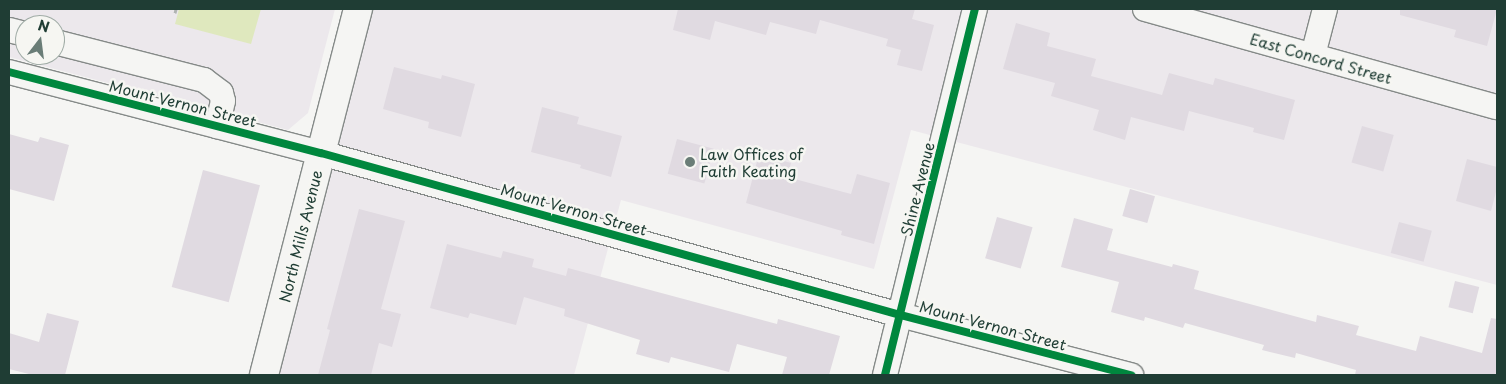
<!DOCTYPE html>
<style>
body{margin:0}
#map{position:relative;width:1506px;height:384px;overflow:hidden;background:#f5f5f3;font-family:"Playpen Sans",sans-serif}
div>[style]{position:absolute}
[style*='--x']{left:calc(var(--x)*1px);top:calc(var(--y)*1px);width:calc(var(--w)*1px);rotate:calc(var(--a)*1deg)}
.built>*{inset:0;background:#ece8ec}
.green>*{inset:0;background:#dfe8be}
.building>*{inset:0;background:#e0dae1;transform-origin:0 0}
.path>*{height:3px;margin-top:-1.5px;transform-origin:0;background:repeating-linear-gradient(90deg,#b0b4b2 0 4px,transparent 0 8px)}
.roads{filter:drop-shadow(1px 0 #858a88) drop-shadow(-1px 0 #858a88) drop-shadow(0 1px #858a88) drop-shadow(0 -1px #858a88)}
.minor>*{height:24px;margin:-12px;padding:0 12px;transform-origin:12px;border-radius:12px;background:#f5f5f3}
.major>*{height:28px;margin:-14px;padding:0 14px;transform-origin:14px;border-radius:14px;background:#f5f5f3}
.cycleway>*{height:8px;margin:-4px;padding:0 4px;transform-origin:4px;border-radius:4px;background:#00873e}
.dots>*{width:14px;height:14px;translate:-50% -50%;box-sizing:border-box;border:2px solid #f6f6f2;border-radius:50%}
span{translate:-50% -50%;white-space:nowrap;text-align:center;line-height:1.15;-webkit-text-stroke:5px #f6f6f2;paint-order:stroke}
.street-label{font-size:15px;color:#1f3d34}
.poi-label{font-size:15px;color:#1f3d34}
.left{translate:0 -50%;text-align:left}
.frame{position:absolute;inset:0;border:10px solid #1f3d34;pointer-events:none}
.north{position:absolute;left:15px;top:15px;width:50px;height:50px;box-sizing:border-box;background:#f6f6f2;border:1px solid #a0aca6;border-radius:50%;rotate:15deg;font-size:14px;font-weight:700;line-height:20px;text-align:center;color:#1f3d34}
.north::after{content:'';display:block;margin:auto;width:18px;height:22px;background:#6a7d77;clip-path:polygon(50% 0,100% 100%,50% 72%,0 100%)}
</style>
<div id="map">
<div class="built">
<div style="clip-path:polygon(evenodd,9px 9px,335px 9px,308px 113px,288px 130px,9px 57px,9px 9px,25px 25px,55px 25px,55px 55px,25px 55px,25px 25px)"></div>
<div style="clip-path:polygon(360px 9px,1497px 9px,1497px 285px,911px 130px,874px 269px,621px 200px,574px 375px,267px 375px)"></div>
</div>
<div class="green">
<div style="clip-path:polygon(179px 9px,261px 9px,251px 44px,175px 24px)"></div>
</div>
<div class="building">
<div style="clip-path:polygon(678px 9px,915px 9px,912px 19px,934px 25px,922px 71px,897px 65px,901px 50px,886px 46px,888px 39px,820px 20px,816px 34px,770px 22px,766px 35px,715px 21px,710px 40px,673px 30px)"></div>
<div style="clip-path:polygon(1400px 9px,1497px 9px,1487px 46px,1454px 37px,1456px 30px,1400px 15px)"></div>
<div style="clip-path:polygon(1016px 23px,1050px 33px,1047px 46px,1096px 59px,1091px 76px,1162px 95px,1169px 73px,1213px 85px,1215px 78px,1295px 100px,1284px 140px,1253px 132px,1254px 128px,1189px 111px,1184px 131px,1131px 117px,1125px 140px,1093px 130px,1099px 110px,1051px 96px,1055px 83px,1003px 69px)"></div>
<div style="clip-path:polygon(394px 67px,441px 79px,442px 75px,475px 84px,461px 137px,428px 128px,429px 122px,383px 109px)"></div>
<div style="clip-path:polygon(542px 107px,579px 117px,577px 124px,622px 136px,611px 177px,580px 168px,581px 165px,531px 152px)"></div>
<div style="left:1362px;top:126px;width:33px;height:38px;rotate:16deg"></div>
<div style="clip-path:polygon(9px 134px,38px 142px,40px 137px,69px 145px,54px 201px,9px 189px)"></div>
<div style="left:677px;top:139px;width:38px;height:36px;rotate:15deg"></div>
<div style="clip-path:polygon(759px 154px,791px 163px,787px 177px,851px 194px,857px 174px,890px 183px,874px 244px,841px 235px,842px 231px,746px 203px)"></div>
<div style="clip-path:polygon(1467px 159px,1497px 167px,1497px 188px,1491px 211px,1456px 201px)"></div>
<div style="left:203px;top:170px;width:59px;height:121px;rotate:15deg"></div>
<div style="left:1130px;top:189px;width:26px;height:28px;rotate:16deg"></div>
<div style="clip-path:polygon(359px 209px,405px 221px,381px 309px,401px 314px,392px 347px,379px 343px,371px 375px,318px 375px,330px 330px,327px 329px)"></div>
<div style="left:997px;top:217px;width:37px;height:43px;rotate:16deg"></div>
<div style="clip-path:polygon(1074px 218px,1113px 229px,1107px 250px,1172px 267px,1173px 264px,1199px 271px,1194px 289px,1316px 322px,1317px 315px,1359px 326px,1356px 335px,1416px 351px,1420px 336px,1482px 353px,1491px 318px,1497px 319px,1497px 375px,1355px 375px,1356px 370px,1296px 353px,1295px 358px,1262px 350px,1264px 345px,1185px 323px,1183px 328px,1145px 317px,1144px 321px,1111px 312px,1119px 282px,1061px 267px)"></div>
<div style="left:1399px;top:222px;width:34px;height:32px;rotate:15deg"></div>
<div style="clip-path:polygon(447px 244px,501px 258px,503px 251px,534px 259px,532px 267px,566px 276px,568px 268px,777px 324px,778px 319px,840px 336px,829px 375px,782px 375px,787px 357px,737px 344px,729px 372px,671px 357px,669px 363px,636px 354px,640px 340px,564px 316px,565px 309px,524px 297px,516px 325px,470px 313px,468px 318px,430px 308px)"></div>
<div style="left:1455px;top:281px;width:25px;height:27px;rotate:14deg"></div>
<div style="clip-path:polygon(47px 313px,79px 321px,65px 375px,33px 375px,9px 369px,9px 333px,39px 342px)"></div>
</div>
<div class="path">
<div style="--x:175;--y:13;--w:4;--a:-76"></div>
</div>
<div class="roads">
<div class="minor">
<div style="--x:1145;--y:9;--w:365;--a:15.6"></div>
<div style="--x:9;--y:30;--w:16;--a:14"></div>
<div style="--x:55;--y:42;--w:154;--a:14.3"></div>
<div style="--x:204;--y:80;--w:21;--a:37"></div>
<div style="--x:221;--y:93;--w:8;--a:76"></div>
<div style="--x:223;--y:101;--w:26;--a:103"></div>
<div style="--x:1313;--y:55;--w:48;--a:-75.4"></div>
<div style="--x:9;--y:72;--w:322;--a:14.6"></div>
<div style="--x:321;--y:153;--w:601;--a:15.63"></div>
<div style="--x:900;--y:315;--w:239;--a:14.6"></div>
<div style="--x:885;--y:375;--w:377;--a:-76.2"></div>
</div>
<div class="major">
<div style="--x:264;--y:375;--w:378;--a:-75.6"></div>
</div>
</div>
<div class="cycleway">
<div style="--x:9;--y:72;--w:322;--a:14.6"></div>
<div style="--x:321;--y:153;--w:601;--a:15.63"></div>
<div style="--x:900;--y:315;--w:239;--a:14.6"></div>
<div style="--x:885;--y:375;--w:377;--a:-76.2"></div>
</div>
<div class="dots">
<div style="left:690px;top:162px;background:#6a7d77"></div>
</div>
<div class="street-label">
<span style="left:1321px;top:58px;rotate:16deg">East Concord Street</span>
<span style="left:183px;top:103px;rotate:14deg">Mount Vernon Street</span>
<span style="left:917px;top:189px;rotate:-76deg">Shine Avenue</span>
<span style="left:574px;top:209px;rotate:16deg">Mount Vernon Street</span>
<span style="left:300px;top:236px;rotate:-76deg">North Mills Avenue</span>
<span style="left:993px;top:325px;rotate:15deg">Mount Vernon Street</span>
</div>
<div class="poi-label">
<span class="left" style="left:700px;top:162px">Law Offices of<br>Faith Keating</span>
</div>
<div class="frame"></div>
<div class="north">N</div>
</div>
